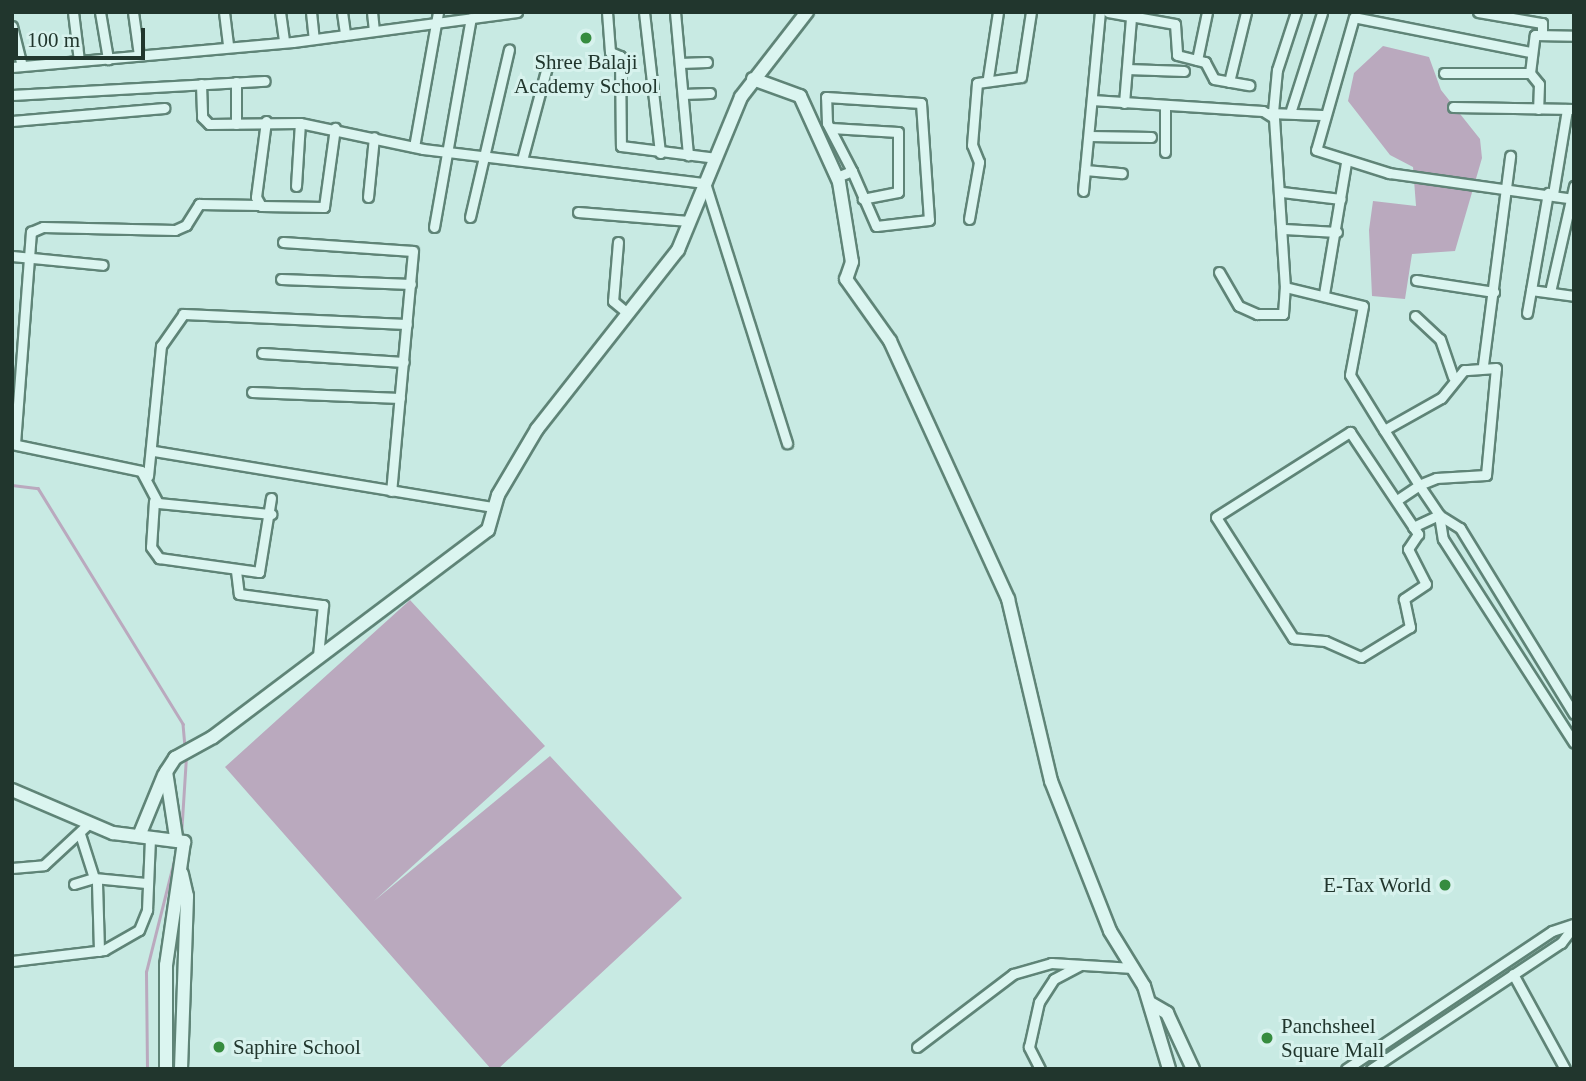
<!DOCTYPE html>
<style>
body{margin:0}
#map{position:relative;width:1586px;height:1081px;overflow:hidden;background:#c8eae3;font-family:Georgia,serif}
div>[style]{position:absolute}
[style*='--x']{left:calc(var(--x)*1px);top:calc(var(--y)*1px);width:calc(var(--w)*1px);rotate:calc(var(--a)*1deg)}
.water>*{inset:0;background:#baa9be}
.stream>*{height:2.5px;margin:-1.25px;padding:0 1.25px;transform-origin:1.25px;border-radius:1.25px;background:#baa9be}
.roads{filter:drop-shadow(2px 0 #5f8477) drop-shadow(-2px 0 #5f8477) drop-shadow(0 2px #5f8477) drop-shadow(0 -2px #5f8477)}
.street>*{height:9px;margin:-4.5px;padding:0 4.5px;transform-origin:4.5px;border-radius:4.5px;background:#dbf5f0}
.secondary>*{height:12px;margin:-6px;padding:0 6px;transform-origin:6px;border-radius:6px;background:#dbf5f0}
.dots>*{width:19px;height:19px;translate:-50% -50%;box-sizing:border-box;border:4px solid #d7f2ed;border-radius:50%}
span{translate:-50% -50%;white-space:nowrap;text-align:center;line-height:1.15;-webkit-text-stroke:6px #d7f2ed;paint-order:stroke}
.poi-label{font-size:21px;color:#21362d}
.right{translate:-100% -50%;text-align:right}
.left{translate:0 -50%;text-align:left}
.frame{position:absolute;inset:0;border:14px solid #21362d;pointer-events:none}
.scale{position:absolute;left:14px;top:28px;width:131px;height:32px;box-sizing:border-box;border:4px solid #21362d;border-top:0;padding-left:9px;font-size:21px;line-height:24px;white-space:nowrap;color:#21362d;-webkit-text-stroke:5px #d7f2ed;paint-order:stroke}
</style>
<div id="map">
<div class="water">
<div style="clip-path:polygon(1383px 46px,1429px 57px,1441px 90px,1480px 139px,1482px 158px,1455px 251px,1412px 254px,1405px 299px,1372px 296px,1369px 230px,1373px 201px,1416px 206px,1413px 167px,1390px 155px,1348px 101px,1354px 73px)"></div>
<div style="clip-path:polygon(410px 600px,545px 746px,374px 901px,550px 756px,682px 898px,498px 1069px,491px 1069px,225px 767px)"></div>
</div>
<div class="stream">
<div style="--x:12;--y:485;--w:26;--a:7"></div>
<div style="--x:38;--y:488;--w:277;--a:58.4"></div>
<div style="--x:183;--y:724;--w:22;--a:85"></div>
<div style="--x:181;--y:836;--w:80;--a:-86.4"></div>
<div style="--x:147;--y:1069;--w:97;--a:-90.6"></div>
<div style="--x:146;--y:972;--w:131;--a:-75.9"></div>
</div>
<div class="roads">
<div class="street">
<div style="--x:73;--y:12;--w:49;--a:83"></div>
<div style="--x:100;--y:12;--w:48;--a:80.3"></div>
<div style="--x:133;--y:12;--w:43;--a:82.1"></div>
<div style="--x:224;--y:12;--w:35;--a:83"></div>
<div style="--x:280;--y:12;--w:30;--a:82"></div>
<div style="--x:311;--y:12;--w:27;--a:84"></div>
<div style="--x:342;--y:12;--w:22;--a:82"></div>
<div style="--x:372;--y:12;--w:18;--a:84"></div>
<div style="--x:607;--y:12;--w:40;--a:85.7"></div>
<div style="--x:610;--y:52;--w:11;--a:22"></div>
<div style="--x:620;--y:56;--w:90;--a:89.4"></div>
<div style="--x:621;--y:146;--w:96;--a:7.2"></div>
<div style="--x:644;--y:12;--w:142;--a:83.5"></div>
<div style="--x:675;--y:12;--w:144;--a:84.8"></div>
<div style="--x:1108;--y:12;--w:68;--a:10.2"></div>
<div style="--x:1175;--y:24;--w:31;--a:86"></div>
<div style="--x:1177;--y:55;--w:29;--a:14"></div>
<div style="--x:1205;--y:62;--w:19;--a:62"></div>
<div style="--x:1214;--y:79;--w:36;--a:10"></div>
<div style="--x:1478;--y:12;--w:65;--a:9.8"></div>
<div style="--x:1542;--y:23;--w:8;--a:90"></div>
<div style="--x:12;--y:26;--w:41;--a:76"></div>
<div style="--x:1530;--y:52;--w:179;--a:-168.8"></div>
<div style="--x:1354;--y:17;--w:138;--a:105.9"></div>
<div style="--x:1316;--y:150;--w:77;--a:17.5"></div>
<div style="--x:1389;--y:173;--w:187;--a:8"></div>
<div style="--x:1197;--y:60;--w:49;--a:-78.2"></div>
<div style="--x:680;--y:63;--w:27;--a:-2"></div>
<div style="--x:12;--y:67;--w:282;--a:-5.1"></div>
<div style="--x:293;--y:42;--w:226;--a:-7.6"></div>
<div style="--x:1127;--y:69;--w:57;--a:2"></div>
<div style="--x:1444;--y:73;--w:86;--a:0"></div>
<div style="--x:1530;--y:73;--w:14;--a:51"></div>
<div style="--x:1539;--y:84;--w:25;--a:92"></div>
<div style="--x:1530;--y:73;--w:38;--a:-83"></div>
<div style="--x:1535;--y:35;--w:39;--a:1"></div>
<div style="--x:988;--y:78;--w:67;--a:-81.4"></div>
<div style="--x:1229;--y:82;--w:72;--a:-76.3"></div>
<div style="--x:201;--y:84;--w:33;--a:88"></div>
<div style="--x:202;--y:117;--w:10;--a:45"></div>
<div style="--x:209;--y:124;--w:91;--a:-0.6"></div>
<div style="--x:300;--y:123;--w:126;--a:11.9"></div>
<div style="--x:423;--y:149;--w:284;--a:6.9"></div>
<div style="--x:705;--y:183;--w:273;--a:72.5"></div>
<div style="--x:683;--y:94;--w:27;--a:-2"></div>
<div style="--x:12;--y:95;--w:253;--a:-3.2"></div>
<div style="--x:1092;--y:100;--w:171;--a:3.7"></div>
<div style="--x:1263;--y:111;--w:13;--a:32"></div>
<div style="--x:1274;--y:118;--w:169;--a:86.3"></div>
<div style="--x:1285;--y:287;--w:80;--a:13.7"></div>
<div style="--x:1363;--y:306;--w:70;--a:100.7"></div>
<div style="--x:1350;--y:375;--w:65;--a:58.3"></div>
<div style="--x:1124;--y:103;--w:86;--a:-85.3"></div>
<div style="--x:1165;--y:107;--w:45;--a:90"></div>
<div style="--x:1453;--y:107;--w:121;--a:0.9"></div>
<div style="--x:1291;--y:110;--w:102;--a:-72.3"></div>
<div style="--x:1273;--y:112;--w:42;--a:-84.6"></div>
<div style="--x:1277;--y:70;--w:61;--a:-71.9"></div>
<div style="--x:1269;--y:113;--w:53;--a:2.2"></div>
<div style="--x:12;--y:121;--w:153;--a:-4.9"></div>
<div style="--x:266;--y:121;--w:77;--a:97.5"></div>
<div style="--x:256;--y:197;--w:10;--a:61"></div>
<div style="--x:261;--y:206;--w:63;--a:0.9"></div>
<div style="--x:324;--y:207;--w:80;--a:-82.1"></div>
<div style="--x:236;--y:124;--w:42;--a:-90"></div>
<div style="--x:831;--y:128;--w:67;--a:3.4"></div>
<div style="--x:898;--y:132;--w:60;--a:90"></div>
<div style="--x:898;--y:192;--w:36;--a:169"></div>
<div style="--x:1089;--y:136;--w:62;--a:0.9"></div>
<div style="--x:414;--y:147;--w:137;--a:-79.9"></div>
<div style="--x:522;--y:160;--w:100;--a:-75"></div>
<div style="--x:1085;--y:170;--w:37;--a:5"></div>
<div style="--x:837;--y:177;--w:16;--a:-22"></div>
<div style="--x:852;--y:171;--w:54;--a:-117.5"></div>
<div style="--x:827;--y:123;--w:26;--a:-92"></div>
<div style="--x:826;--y:97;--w:95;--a:3.6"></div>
<div style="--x:921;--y:103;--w:117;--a:86.1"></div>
<div style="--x:929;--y:220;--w:53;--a:173.5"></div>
<div style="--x:876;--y:226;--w:60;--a:-113.6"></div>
<div style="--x:296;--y:186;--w:63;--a:-86.4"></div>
<div style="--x:1083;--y:191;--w:180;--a:-84.6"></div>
<div style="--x:1282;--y:192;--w:59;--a:6.8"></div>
<div style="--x:1553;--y:194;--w:86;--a:-80.6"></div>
<div style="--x:368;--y:197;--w:60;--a:-84.3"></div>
<div style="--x:578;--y:212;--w:111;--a:4.6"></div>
<div style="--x:470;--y:217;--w:172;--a:-76.9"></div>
<div style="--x:969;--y:219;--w:58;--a:-80"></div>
<div style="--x:979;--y:162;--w:18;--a:-112"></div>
<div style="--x:972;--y:145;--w:62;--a:-85.4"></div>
<div style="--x:977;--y:83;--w:44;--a:-7.8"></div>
<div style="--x:1021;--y:77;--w:66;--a:-81.3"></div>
<div style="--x:434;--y:227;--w:212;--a:-80"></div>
<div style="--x:1284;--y:229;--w:53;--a:3.2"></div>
<div style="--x:283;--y:242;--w:130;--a:4"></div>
<div style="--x:413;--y:251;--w:241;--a:95.2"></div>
<div style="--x:618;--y:242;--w:59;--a:94.8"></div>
<div style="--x:613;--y:301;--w:17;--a:40"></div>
<div style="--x:12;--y:256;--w:91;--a:5.6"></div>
<div style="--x:1219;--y:272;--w:39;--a:60"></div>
<div style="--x:1239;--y:306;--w:20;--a:24"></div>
<div style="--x:1257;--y:314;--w:26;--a:0"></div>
<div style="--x:1283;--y:314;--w:27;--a:-86"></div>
<div style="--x:281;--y:279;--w:130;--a:2.2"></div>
<div style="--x:1416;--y:280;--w:79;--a:8.7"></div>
<div style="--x:1531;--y:290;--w:43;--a:7.9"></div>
<div style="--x:1550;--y:292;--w:109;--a:-77.2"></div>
<div style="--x:1324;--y:294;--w:134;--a:-80.5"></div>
<div style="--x:1527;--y:313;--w:122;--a:-80.1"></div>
<div style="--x:1415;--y:316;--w:34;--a:43"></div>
<div style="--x:1440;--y:339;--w:40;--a:71.1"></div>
<div style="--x:262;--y:353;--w:142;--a:3.6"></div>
<div style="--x:1483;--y:365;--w:211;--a:-82.6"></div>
<div style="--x:252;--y:392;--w:148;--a:2.3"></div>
<div style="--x:1350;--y:432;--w:123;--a:56.3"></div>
<div style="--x:1418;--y:534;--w:18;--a:124"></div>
<div style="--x:1408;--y:549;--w:39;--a:63"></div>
<div style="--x:1426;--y:584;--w:27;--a:146"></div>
<div style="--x:1404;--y:599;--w:29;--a:78"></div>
<div style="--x:1410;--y:627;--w:57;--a:148.5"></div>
<div style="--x:1361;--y:657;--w:39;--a:-156"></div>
<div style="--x:1325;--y:641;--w:32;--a:-175"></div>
<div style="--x:1293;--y:638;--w:143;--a:-122.5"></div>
<div style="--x:1216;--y:517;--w:159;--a:-32.4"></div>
<div style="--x:12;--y:444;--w:132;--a:11.8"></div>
<div style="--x:141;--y:471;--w:36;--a:62"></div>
<div style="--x:158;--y:503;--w:114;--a:5.6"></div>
<div style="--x:15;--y:444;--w:213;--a:-85.7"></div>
<div style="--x:31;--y:232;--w:13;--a:-23"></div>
<div style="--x:43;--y:227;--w:132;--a:1.3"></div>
<div style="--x:175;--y:230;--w:12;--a:-24"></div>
<div style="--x:186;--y:225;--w:25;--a:-58"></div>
<div style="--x:199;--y:204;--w:60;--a:1"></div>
<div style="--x:154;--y:451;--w:344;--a:9.4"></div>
<div style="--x:148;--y:476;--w:131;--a:-84.3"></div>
<div style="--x:161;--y:346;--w:39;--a:-55"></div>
<div style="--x:183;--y:314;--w:224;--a:2.6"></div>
<div style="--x:1397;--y:500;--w:27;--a:-34"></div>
<div style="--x:1419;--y:485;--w:18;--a:-22"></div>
<div style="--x:1436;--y:478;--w:50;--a:-3.4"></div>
<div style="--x:1486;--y:475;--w:107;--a:-84.7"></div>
<div style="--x:1496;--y:368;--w:32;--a:176"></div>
<div style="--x:1464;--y:370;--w:36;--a:129"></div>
<div style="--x:1441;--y:398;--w:65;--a:150.7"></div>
<div style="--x:1384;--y:430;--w:65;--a:57.5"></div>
<div style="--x:1419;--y:485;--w:36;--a:56"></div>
<div style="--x:1439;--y:515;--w:24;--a:81"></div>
<div style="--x:1443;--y:539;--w:242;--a:57.3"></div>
<div style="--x:154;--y:501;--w:46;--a:93.7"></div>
<div style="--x:151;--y:547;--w:14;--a:54"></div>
<div style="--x:159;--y:558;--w:101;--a:8"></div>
<div style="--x:259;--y:572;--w:75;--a:-80.8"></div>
<div style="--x:1439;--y:515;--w:25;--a:32"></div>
<div style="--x:1460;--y:528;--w:218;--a:58.5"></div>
<div style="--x:1413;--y:527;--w:29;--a:-25"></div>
<div style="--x:236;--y:571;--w:23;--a:83"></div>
<div style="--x:239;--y:594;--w:85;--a:7.5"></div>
<div style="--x:323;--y:605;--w:51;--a:95.6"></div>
<div style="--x:12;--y:868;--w:32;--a:-5"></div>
<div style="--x:44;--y:865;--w:59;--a:-42.9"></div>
<div style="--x:94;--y:878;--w:52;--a:5.5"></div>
<div style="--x:97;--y:883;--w:68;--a:88.3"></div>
<div style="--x:74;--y:884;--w:21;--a:-17"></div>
<div style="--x:94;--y:878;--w:46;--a:-107.7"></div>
<div style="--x:12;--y:961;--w:93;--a:-6.8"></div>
<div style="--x:104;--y:950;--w:40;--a:-29.7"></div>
<div style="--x:139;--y:930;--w:22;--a:-68"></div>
<div style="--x:147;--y:910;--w:72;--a:-87.6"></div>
<div style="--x:1513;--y:974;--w:108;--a:61.3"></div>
<div style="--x:917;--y:1047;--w:121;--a:-37.2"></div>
<div style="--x:1013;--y:974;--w:40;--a:-16"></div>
<div style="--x:1051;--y:963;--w:82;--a:3.5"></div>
<div style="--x:1040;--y:1069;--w:25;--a:-117"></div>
<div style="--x:1029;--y:1047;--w:46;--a:-77.5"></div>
<div style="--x:1039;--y:1002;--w:27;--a:-57"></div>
<div style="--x:1054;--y:979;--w:30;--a:-28"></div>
<div style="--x:1346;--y:1069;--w:248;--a:-33.8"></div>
<div style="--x:1552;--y:931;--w:23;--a:-18"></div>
<div style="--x:1371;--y:1069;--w:228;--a:-33.6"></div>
<div style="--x:1561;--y:943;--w:21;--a:-53"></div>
</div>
<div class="secondary">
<div style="--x:753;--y:79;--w:50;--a:19.9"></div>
<div style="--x:800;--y:96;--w:94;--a:65.6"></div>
<div style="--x:839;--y:182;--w:81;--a:80.8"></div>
<div style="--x:852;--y:262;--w:18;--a:109"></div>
<div style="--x:846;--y:279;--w:76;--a:54.6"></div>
<div style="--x:890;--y:341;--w:284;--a:65.4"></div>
<div style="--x:1008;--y:599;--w:187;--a:76.7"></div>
<div style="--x:1051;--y:781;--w:161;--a:68.5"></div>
<div style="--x:1110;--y:931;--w:65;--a:58.3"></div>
<div style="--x:1144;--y:986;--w:87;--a:73.2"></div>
<div style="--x:12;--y:790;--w:110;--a:23.1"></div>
<div style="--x:113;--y:833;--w:72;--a:7.2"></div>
<div style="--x:184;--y:842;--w:124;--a:98.3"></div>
<div style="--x:166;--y:965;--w:104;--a:90"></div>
<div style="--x:139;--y:836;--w:66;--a:-67.7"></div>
<div style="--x:176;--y:837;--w:66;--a:-98.7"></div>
<div style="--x:166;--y:772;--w:17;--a:-57"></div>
<div style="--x:175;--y:758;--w:43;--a:-28.9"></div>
<div style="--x:213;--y:737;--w:344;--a:-37"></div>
<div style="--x:488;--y:530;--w:36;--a:-74"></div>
<div style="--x:498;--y:495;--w:77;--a:-59.4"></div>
<div style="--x:537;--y:429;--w:228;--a:-51.8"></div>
<div style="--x:678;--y:250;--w:165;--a:-67.6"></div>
<div style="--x:741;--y:97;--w:108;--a:-52.2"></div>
<div style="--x:1150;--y:1003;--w:20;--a:30"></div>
<div style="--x:1167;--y:1013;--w:62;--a:65.1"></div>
<div style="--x:181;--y:1069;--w:173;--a:-88"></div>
<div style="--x:187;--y:896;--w:23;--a:-103"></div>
</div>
</div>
<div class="dots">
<div style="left:586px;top:38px;background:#368c3f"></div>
<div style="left:1445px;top:885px;background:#368c3f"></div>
<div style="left:1267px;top:1038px;background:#368c3f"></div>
<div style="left:219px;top:1047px;background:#368c3f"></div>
</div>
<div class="poi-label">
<span style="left:586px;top:74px">Shree Balaji<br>Academy School</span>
<span class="right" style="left:1431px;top:885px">E-Tax World</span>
<span class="left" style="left:1281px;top:1038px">Panchsheel<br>Square Mall</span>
<span class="left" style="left:233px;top:1047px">Saphire School</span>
</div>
<div class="frame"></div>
<div class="scale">100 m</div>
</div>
